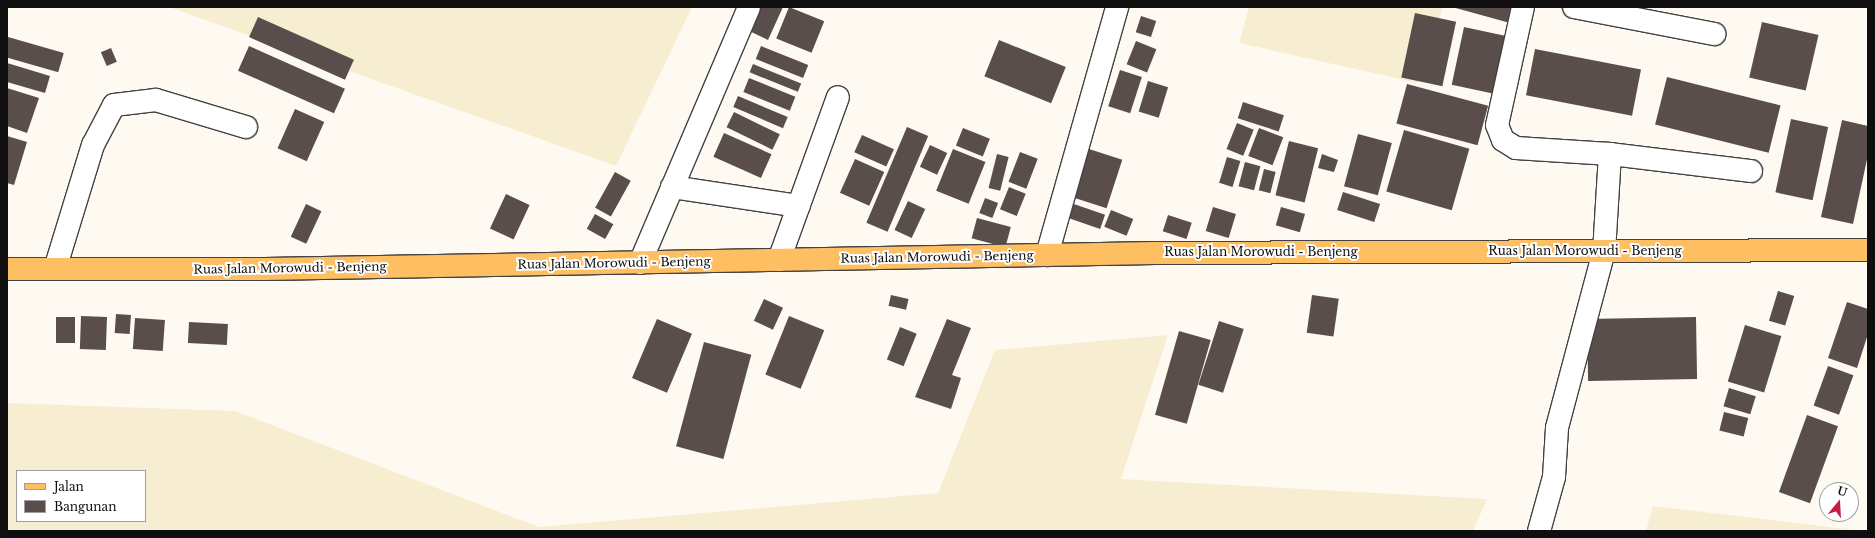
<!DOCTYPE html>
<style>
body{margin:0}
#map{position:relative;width:1875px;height:538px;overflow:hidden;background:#fffaf1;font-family:"Libre Baskerville",serif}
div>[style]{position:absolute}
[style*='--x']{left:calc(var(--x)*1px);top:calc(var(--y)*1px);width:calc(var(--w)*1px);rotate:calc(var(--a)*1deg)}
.farmland>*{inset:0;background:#f7edd0}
.building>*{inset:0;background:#594e4b;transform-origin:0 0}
.roads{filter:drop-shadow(1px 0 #424242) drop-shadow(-1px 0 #424242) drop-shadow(0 1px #424242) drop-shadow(0 -1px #424242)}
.minor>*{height:22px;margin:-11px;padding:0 11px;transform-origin:11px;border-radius:11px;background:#fff}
.major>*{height:22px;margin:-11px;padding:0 11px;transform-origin:11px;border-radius:11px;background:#febe62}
span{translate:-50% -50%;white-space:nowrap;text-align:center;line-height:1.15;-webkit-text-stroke:4px #fff;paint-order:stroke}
.street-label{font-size:12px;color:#0f0f0f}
.frame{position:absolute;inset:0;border:8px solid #0f0f0f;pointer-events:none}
.legend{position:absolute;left:16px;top:470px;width:130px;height:52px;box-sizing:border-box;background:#fff;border:1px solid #9f9f9f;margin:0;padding:5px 7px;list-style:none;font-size:12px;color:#0f0f0f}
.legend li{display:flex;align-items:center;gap:8px;height:20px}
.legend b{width:20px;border:1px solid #9f9f9f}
.north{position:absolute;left:1819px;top:482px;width:40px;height:40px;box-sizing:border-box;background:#fff;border:1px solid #9f9f9f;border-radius:50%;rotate:18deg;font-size:11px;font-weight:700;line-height:16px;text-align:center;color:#0f0f0f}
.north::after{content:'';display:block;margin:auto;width:14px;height:18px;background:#c71f44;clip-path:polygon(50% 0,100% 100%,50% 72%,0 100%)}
</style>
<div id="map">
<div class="farmland">
<div style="clip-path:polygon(169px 7px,692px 7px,616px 166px)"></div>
<div style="clip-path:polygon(1249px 7px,1443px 7px,1418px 83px,1239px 43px)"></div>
<div style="clip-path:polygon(evenodd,1168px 335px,1121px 479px,1487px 499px,1473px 531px,7px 531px,7px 403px,235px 411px,539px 527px,938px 493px,995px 350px,1168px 335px,17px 471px,145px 471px,145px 521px,17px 521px,17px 471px)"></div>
<div style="clip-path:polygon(1653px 506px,1864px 531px,1646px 531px)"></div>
</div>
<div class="building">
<div style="clip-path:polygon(753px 7px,783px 7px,768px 40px,743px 28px)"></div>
<div style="left:789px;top:7px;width:38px;height:34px;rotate:22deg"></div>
<div style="clip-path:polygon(1452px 7px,1514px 7px,1510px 23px)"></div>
<div style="left:1415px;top:13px;width:42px;height:66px;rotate:12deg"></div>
<div style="left:1141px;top:16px;width:16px;height:17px;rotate:18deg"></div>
<div style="left:258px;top:17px;width:105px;height:22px;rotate:24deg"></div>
<div style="left:1762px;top:22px;width:58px;height:57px;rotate:13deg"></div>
<div style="left:1464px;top:27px;width:43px;height:59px;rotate:12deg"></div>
<div style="left:8px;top:37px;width:58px;height:20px;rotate:16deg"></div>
<div style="left:999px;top:40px;width:72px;height:39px;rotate:22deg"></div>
<div style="left:1136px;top:41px;width:22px;height:25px;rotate:22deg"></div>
<div style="left:249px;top:46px;width:105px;height:27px;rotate:24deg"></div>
<div style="left:761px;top:46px;width:51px;height:14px;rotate:22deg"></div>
<div style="left:111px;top:48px;width:15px;height:11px;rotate:67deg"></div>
<div style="left:1535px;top:49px;width:108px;height:47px;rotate:11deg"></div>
<div style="clip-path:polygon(7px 63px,50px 76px,45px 93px,7px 82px)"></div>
<div style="left:753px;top:64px;width:52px;height:9px;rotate:22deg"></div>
<div style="left:1120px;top:70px;width:23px;height:38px;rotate:18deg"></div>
<div style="left:1667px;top:77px;width:117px;height:49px;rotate:14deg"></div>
<div style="left:749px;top:78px;width:50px;height:15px;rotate:22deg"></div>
<div style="left:1148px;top:81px;width:21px;height:32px;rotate:17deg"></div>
<div style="left:1407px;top:84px;width:84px;height:41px;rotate:15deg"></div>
<div style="clip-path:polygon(7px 88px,39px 98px,27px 133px,7px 126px)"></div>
<div style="left:738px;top:96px;width:54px;height:12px;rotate:23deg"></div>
<div style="left:1243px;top:102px;width:43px;height:17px;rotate:18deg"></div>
<div style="left:295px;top:109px;width:32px;height:43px;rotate:24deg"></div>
<div style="left:734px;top:112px;width:51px;height:17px;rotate:26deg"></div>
<div style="left:1791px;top:119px;width:38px;height:75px;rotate:12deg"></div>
<div style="clip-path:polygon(1842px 120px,1868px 126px,1868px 155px,1853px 224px,1821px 217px)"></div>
<div style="left:1237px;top:123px;width:18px;height:28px;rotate:22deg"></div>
<div style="left:907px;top:127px;width:23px;height:104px;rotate:23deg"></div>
<div style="left:963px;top:128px;width:29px;height:19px;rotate:22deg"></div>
<div style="left:1259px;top:128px;width:26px;height:30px;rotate:21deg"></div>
<div style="left:1404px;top:130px;width:68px;height:64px;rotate:16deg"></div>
<div style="left:724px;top:133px;width:52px;height:26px;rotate:24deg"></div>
<div style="left:1358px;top:134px;width:35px;height:54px;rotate:15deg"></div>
<div style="left:862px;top:135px;width:35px;height:19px;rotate:24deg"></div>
<div style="clip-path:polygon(7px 136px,27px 142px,14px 185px,7px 183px)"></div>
<div style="left:1289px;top:141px;width:30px;height:56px;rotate:14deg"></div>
<div style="left:930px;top:145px;width:19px;height:24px;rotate:25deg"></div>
<div style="left:953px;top:149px;width:35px;height:45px;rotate:22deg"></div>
<div style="left:1089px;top:149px;width:35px;height:51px;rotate:18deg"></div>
<div style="left:1020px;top:152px;width:19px;height:32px;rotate:21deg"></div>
<div style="left:997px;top:154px;width:12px;height:35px;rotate:14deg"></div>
<div style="clip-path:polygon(1322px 154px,1338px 160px,1334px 172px,1318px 168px)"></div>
<div style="left:1227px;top:157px;width:14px;height:27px;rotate:17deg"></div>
<div style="left:855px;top:159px;width:32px;height:37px;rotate:24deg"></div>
<div style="left:1245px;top:162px;width:16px;height:25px;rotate:15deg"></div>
<div style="left:1264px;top:169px;width:12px;height:22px;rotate:14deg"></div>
<div style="left:615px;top:172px;width:18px;height:41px;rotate:29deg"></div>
<div style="left:1009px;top:187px;width:18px;height:24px;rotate:22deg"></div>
<div style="left:1343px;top:192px;width:39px;height:19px;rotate:18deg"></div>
<div style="left:506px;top:194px;width:26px;height:38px;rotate:25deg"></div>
<div style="left:985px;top:198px;width:14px;height:16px;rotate:21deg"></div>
<div style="left:908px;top:201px;width:19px;height:32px;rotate:25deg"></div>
<div style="left:1071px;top:203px;width:36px;height:15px;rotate:19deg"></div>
<div style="left:306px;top:204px;width:17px;height:36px;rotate:25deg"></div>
<div style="left:1213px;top:207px;width:24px;height:25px;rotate:17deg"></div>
<div style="left:1281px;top:207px;width:25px;height:19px;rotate:16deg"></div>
<div style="left:1111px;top:210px;width:24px;height:18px;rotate:22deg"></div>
<div style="left:595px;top:214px;width:21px;height:17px;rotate:29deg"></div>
<div style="left:1168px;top:215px;width:25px;height:17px;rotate:18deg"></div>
<div style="left:977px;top:218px;width:35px;height:21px;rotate:15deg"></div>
<div style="left:1778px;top:291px;width:17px;height:31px;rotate:17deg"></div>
<div style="left:891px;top:295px;width:18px;height:11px;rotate:13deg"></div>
<div style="left:1312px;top:295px;width:27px;height:38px;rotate:8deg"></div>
<div style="left:764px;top:299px;width:21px;height:24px;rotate:25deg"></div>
<div style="clip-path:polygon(1847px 302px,1868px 309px,1868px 334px,1857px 368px,1828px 358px)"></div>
<div style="left:116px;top:314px;width:15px;height:19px;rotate:4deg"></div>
<div style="left:81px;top:316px;width:26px;height:33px;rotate:2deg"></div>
<div style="left:789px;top:316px;width:38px;height:63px;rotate:22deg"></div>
<div style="left:56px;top:317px;width:19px;height:26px"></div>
<div style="left:1696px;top:317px;width:62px;height:109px;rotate:89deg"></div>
<div style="left:135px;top:318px;width:30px;height:31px;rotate:4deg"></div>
<div style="left:657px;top:319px;width:38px;height:64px;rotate:23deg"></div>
<div style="clip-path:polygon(947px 319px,971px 328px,952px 375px,961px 378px,951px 409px,915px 397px)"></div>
<div style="left:1219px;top:321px;width:26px;height:67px;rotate:18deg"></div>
<div style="left:189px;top:322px;width:39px;height:21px;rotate:3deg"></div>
<div style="left:1745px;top:325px;width:38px;height:59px;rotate:17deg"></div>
<div style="left:900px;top:327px;width:18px;height:35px;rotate:22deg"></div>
<div style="left:1179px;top:331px;width:33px;height:87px;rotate:16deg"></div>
<div style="left:704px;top:342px;width:49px;height:108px;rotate:15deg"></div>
<div style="left:1828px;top:366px;width:27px;height:42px;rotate:20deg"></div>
<div style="left:1729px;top:388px;width:28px;height:19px;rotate:17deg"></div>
<div style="left:1724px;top:412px;width:25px;height:19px;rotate:14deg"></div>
<div style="left:1807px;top:415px;width:33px;height:82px;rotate:20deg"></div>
</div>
<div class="roads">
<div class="minor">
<div style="--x:1523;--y:7;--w:121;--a:102.4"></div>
<div style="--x:1497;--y:125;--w:16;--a:68"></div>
<div style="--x:1503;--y:140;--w:15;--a:32"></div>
<div style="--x:1516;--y:148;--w:94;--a:3.7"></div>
<div style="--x:1610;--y:154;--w:97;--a:93.5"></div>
<div style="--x:1604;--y:251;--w:183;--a:104.9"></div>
<div style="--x:1557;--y:428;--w:49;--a:93.5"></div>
<div style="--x:1554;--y:477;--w:56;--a:105.5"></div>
<div style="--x:1574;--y:7;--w:143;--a:10.9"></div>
<div style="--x:1610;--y:154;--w:142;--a:6.9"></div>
<div style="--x:672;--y:187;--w:128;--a:8.5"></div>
<div style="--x:1047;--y:255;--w:258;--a:-74.2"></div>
<div style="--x:779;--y:260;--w:173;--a:-70.1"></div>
<div style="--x:640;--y:263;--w:278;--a:-66.9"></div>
<div style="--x:55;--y:269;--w:130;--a:-73"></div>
<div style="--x:93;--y:145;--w:45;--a:-62.3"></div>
<div style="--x:114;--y:105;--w:42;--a:-6.8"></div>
<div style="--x:156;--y:100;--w:94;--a:16.7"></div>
</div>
<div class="major">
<div style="--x:7;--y:269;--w:258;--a:0"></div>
<div style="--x:265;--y:269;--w:890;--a:-1.03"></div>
<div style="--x:1155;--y:253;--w:713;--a:-0.24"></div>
</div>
</div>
<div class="street-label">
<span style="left:1585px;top:251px">Ruas Jalan Morowudi - Benjeng</span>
<span style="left:1261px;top:252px">Ruas Jalan Morowudi - Benjeng</span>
<span style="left:937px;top:257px;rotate:-1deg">Ruas Jalan Morowudi - Benjeng</span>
<span style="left:614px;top:263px;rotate:-1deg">Ruas Jalan Morowudi - Benjeng</span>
<span style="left:290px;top:268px;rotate:-1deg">Ruas Jalan Morowudi - Benjeng</span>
</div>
<div class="frame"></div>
<ul class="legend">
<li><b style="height:5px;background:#febe62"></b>Jalan</li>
<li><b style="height:11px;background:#594e4b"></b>Bangunan</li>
</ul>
<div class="north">U</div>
</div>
